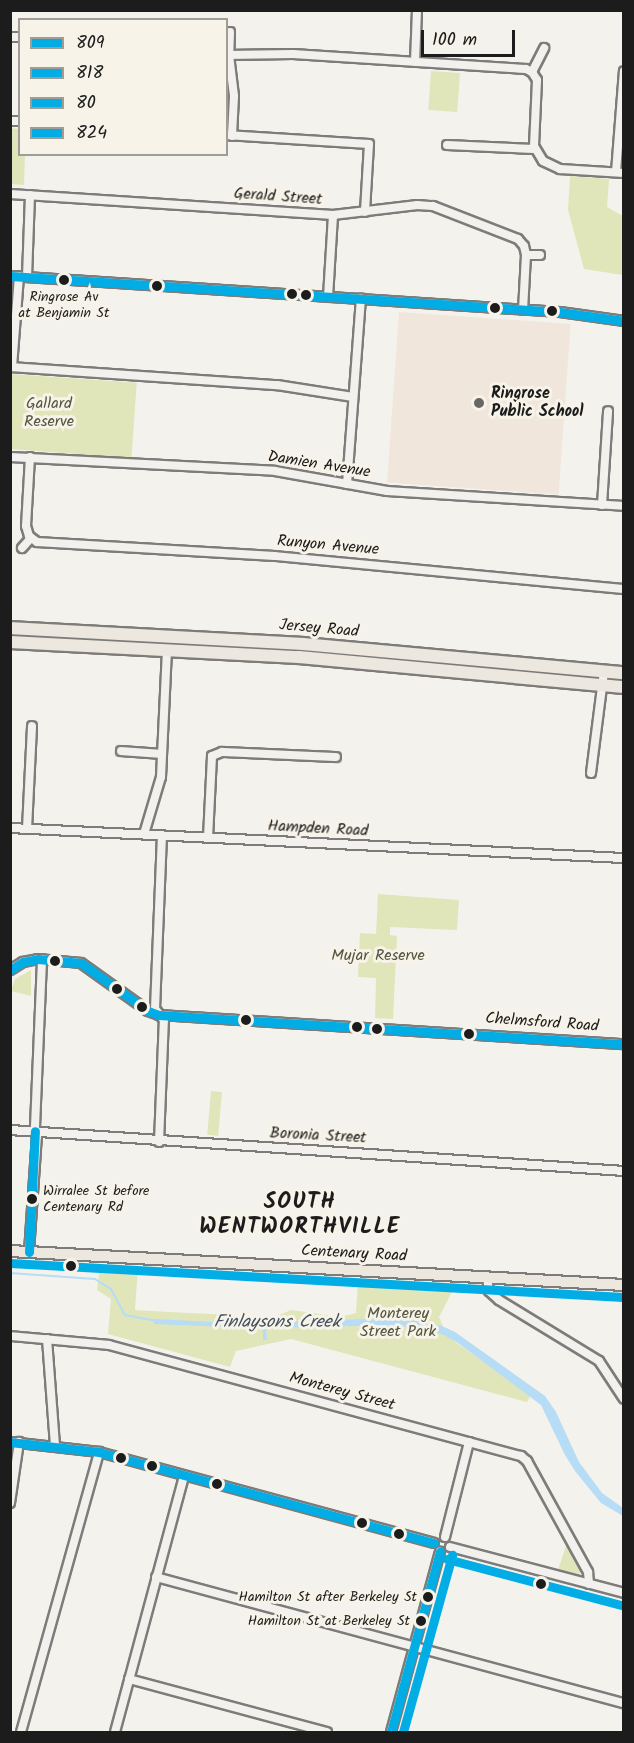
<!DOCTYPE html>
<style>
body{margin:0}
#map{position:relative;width:634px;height:1743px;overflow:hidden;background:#f4f2ec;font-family:Kalam,sans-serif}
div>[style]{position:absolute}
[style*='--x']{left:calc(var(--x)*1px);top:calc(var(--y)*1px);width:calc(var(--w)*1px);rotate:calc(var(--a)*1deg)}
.built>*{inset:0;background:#f1e6dc;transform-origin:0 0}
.green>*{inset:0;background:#e0e6ba;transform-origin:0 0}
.water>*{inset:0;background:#b6dcf6}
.stream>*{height:2px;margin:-1px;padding:0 1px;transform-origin:1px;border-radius:1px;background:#b6dcf6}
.roads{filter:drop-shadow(2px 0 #7d7c7a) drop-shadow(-2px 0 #7d7c7a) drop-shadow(0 2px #7d7c7a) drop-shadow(0 -2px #7d7c7a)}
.minor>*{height:8px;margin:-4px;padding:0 4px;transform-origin:4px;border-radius:4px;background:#f2f1ed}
.major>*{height:10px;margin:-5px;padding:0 5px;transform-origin:5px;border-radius:5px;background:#ece8df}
.highway>*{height:12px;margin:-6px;padding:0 6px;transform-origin:6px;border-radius:6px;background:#ece8df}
.bus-1>*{height:9px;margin:-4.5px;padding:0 4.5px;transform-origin:4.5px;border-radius:4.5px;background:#01ade4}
.bus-2>*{height:9px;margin:-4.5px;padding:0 4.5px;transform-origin:4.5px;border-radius:4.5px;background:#01ade4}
.bus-3>*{height:9px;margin:-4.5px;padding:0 4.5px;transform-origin:4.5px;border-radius:4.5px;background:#01ade4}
.bus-4>*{height:9px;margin:-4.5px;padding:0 4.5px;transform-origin:4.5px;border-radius:4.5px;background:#01ade4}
.dots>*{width:16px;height:16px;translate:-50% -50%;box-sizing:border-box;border:3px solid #f7f3e8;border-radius:50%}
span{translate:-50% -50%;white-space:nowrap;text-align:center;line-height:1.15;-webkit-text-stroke:6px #f7f3e8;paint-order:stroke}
.bus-label{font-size:14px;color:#1c1c1c}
.left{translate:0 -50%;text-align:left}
.right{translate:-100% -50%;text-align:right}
.street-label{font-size:16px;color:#1c1c1c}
.poi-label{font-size:16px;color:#1c1c1c;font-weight:700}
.park-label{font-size:16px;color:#52563f}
.water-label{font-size:18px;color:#42535f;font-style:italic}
.district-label{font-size:22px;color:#1c1c1c;font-weight:700;letter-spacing:1.5px}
.frame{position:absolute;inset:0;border:12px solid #1c1c1c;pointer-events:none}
.legend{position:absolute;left:18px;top:18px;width:210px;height:138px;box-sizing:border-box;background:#f7f3e8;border:2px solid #9f9d96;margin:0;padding:8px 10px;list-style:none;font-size:18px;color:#1c1c1c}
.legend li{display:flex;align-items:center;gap:12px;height:30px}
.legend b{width:30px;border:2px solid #9f9d96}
.scale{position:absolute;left:421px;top:30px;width:94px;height:27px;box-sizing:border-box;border:3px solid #1c1c1c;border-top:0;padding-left:8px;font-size:18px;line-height:21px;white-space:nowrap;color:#1c1c1c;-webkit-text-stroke:4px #f7f3e8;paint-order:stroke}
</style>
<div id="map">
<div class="built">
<div style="left:399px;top:312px;width:172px;height:171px;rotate:4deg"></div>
</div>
<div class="green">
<div style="left:431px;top:71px;width:29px;height:39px;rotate:4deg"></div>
<div style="clip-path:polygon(10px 128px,19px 129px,20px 154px,25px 155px,24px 185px,11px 184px)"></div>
<div style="clip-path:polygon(570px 176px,609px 179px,607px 207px,623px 216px,623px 275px,584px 269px,568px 210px)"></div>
<div style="left:10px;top:374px;width:127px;height:75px;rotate:4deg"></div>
<div style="clip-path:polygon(378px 894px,459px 900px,457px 930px,390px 927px,390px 935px,397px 936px,393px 1019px,375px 1018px,376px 978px,358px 977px,360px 933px,376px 934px)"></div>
<div style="clip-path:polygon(31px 970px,31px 996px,11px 991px,15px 979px)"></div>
<div style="left:211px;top:1091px;width:11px;height:44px;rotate:5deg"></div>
<div style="clip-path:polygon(100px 1266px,138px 1267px,135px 1310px,170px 1312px,274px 1317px,291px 1310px,340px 1317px,356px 1313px,358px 1279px,456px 1284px,439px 1317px,447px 1336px,531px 1395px,527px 1402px,291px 1339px,236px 1351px,230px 1367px,108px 1334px,111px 1299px,97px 1290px)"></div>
<div style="clip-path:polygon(567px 1543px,582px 1568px,579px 1574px,558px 1570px)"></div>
</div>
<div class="water">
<div style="clip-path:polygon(402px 1318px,442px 1326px,455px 1332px,545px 1396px,556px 1412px,579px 1462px,602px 1493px,623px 1508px,623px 1516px,601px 1503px,575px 1471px,565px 1455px,541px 1405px,458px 1343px,442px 1334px,396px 1325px,270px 1328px,266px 1331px,267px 1340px,263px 1340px,263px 1331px,259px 1328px,154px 1324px,154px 1319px,233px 1323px)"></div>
</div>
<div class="stream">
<div style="--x:10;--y:1273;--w:85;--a:4"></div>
<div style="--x:95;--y:1279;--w:19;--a:32"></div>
<div style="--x:111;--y:1289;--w:30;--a:62"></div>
<div style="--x:125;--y:1315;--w:32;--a:11"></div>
</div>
<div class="roads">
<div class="minor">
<div style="--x:230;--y:32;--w:23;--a:92"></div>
<div style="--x:229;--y:55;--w:41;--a:83"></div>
<div style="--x:234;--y:96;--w:40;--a:92.9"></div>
<div style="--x:10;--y:37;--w:10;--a:0"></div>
<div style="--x:226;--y:55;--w:67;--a:-0.9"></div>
<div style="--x:293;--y:54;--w:233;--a:3.7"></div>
<div style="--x:526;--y:69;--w:7;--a:27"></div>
<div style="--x:532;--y:72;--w:9;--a:58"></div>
<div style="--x:537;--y:80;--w:66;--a:92.6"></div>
<div style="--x:534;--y:146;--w:17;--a:59"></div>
<div style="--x:543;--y:161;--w:19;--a:25"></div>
<div style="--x:560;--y:169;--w:64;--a:3.6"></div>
<div style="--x:415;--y:62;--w:52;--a:-87.8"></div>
<div style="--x:532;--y:72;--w:27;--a:-63"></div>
<div style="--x:10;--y:121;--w:10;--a:0"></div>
<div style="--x:226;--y:135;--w:143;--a:3.6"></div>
<div style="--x:369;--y:144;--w:68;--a:93.4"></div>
<div style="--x:447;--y:145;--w:87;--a:2.6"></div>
<div style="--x:616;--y:172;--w:101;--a:-85.5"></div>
<div style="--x:10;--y:194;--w:324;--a:3.7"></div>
<div style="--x:333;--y:215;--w:85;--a:-6.8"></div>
<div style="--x:417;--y:205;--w:16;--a:4"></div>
<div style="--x:433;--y:206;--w:91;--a:21.2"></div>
<div style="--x:518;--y:239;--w:9;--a:49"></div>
<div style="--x:524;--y:246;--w:9;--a:77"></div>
<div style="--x:526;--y:255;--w:55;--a:93.1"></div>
<div style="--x:526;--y:255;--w:14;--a:0"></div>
<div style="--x:10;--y:276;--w:551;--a:3.74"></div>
<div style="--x:560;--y:312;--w:65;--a:8"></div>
<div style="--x:27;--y:277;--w:82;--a:-87.9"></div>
<div style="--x:328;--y:297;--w:82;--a:-86.5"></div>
<div style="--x:10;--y:367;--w:268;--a:3.9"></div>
<div style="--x:277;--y:385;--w:77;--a:9"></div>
<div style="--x:12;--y:367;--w:91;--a:-85.6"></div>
<div style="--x:10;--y:457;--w:265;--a:3"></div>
<div style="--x:275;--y:471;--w:114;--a:10.1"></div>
<div style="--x:387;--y:491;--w:237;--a:3.6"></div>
<div style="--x:30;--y:457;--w:69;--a:93.3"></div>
<div style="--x:26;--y:526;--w:10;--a:73"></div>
<div style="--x:29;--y:536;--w:10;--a:37"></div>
<div style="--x:37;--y:542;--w:238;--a:3.4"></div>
<div style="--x:275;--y:556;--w:351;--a:5.4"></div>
<div style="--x:347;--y:484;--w:186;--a:-85.7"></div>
<div style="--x:602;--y:505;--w:94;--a:-86.3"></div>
<div style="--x:22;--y:548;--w:13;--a:-48"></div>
<div style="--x:121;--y:751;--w:41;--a:4.2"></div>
<div style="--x:591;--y:773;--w:103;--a:-82.7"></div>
<div style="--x:10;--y:828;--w:615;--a:2.8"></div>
<div style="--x:27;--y:829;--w:103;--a:-87.2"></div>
<div style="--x:144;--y:834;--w:59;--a:-73.4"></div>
<div style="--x:161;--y:777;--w:128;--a:-87.3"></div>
<div style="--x:208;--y:838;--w:82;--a:-87.2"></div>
<div style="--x:212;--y:756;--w:11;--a:-22"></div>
<div style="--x:222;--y:752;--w:114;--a:2.5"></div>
<div style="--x:10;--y:970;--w:15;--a:-32"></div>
<div style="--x:23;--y:962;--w:15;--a:-11"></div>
<div style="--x:38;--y:959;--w:43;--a:5.3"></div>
<div style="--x:81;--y:963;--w:82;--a:35.6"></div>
<div style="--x:148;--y:1011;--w:12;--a:20"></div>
<div style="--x:159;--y:1015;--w:466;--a:3.6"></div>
<div style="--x:10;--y:1130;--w:615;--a:3.82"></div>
<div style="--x:159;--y:1142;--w:122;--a:-87.7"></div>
<div style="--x:164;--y:1020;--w:14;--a:-129"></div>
<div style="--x:155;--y:1009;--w:174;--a:-87.7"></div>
<div style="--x:29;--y:1252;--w:116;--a:-86.1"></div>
<div style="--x:37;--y:1136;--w:9;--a:-103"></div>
<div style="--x:35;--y:1127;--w:168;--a:-87.6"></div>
<div style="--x:487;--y:1277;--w:14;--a:82"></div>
<div style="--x:489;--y:1291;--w:13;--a:42"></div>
<div style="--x:499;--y:1300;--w:117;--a:31.4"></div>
<div style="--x:599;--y:1361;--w:45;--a:56.7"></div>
<div style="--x:10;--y:1336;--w:99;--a:5.2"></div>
<div style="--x:109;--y:1345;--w:427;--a:15.1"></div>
<div style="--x:521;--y:1456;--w:8;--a:40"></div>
<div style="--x:527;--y:1461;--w:127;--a:61.2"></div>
<div style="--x:588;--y:1572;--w:12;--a:85"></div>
<div style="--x:47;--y:1339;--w:106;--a:85.7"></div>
<div style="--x:10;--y:1442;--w:90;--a:6.4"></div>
<div style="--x:99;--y:1452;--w:347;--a:15.2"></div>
<div style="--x:10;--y:1503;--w:62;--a:-81.6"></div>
<div style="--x:445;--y:1537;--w:98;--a:-75.8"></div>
<div style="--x:450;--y:1547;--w:180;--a:14.8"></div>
<div style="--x:156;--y:1577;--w:485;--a:15.1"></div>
<div style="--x:129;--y:1679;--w:205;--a:15"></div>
<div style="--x:21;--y:1732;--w:291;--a:-74.4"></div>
<div style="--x:115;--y:1732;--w:265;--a:-74.9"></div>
<div style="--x:391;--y:1732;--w:187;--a:-74.8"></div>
</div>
<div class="major">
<div style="--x:10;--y:1251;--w:615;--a:3.17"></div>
</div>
<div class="highway">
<div style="--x:10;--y:628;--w:293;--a:3.1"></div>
<div style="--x:303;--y:644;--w:322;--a:5.2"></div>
<div style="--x:10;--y:642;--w:289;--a:3"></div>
<div style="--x:299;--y:657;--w:326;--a:5.3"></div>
</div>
</div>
<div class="bus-1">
<div style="--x:10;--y:970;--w:15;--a:-32"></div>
<div style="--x:23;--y:962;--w:15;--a:-11"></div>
<div style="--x:38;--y:959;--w:43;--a:5.3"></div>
<div style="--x:81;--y:963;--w:82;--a:35.6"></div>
<div style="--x:148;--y:1011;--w:12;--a:20"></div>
<div style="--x:159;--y:1015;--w:466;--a:3.6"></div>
<div style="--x:29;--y:1252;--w:121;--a:-87.2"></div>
<div style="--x:10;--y:1442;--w:90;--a:6.4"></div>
<div style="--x:99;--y:1452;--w:347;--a:15.2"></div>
<div style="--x:391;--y:1732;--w:187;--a:-74.8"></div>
</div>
<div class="bus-2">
<div style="--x:10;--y:276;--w:551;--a:3.74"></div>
<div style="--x:560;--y:312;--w:65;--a:8"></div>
</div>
<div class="bus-3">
<div style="--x:10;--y:1263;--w:614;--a:3.17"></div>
</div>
<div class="bus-4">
<div style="--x:447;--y:1559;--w:180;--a:14.8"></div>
<div style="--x:403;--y:1732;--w:184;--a:-74.5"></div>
</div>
<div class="dots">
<div style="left:64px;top:280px;background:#1c1c1c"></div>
<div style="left:157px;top:286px;background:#1c1c1c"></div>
<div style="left:292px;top:294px;background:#1c1c1c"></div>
<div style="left:306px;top:295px;background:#1c1c1c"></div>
<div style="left:495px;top:308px;background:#1c1c1c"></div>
<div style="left:552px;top:311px;background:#1c1c1c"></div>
<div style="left:479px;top:403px;background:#686765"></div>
<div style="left:55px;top:961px;background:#1c1c1c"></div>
<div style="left:117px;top:989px;background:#1c1c1c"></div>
<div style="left:142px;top:1007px;background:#1c1c1c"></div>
<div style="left:246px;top:1020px;background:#1c1c1c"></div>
<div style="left:357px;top:1027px;background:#1c1c1c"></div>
<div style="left:377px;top:1029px;background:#1c1c1c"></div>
<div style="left:469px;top:1034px;background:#1c1c1c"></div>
<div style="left:32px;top:1199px;background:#1c1c1c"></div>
<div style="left:71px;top:1266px;background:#1c1c1c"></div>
<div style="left:121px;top:1458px;background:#1c1c1c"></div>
<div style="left:152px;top:1466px;background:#1c1c1c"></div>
<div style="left:217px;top:1484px;background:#1c1c1c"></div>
<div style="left:362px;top:1523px;background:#1c1c1c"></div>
<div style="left:399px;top:1534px;background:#1c1c1c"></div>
<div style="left:541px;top:1584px;background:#1c1c1c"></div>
<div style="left:428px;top:1597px;background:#1c1c1c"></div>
<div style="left:421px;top:1621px;background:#1c1c1c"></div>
</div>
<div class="bus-label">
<span style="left:64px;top:305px">Ringrose Av<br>at Benjamin St</span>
<span class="left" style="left:43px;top:1199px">Wirralee St before<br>Centenary Rd</span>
<span class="right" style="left:417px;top:1597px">Hamilton St after Berkeley St</span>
<span class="right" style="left:410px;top:1621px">Hamilton St at Berkeley St</span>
</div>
<div class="street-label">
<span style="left:278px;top:197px;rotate:4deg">Gerald Street</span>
<span style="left:319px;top:465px;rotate:9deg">Damien Avenue</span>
<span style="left:328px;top:546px;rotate:5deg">Runyon Avenue</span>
<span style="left:319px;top:629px;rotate:5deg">Jersey Road</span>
<span style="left:318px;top:829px;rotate:3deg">Hampden Road</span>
<span style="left:542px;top:1023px;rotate:4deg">Chelmsford Road</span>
<span style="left:318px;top:1136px;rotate:3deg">Boronia Street</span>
<span style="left:354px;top:1254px;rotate:3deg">Centenary Road</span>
<span style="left:342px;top:1392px;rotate:15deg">Monterey Street</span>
</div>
<div class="poi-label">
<span class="left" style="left:491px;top:403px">Ringrose<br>Public School</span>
</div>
<div class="park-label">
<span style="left:49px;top:413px">Gallard<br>Reserve</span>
<span style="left:378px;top:956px">Mujar Reserve</span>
<span style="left:398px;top:1323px">Monterey<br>Street Park</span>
</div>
<div class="water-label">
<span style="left:277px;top:1323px">Finlaysons Creek</span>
</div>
<div class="district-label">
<span style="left:300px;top:1215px">SOUTH<br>WENTWORTHVILLE</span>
</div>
<div class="frame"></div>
<ul class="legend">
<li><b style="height:8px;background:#01ade4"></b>809</li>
<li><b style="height:8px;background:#01ade4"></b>818</li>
<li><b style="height:8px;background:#01ade4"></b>80</li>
<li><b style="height:8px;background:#01ade4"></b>824</li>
</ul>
<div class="scale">100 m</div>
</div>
